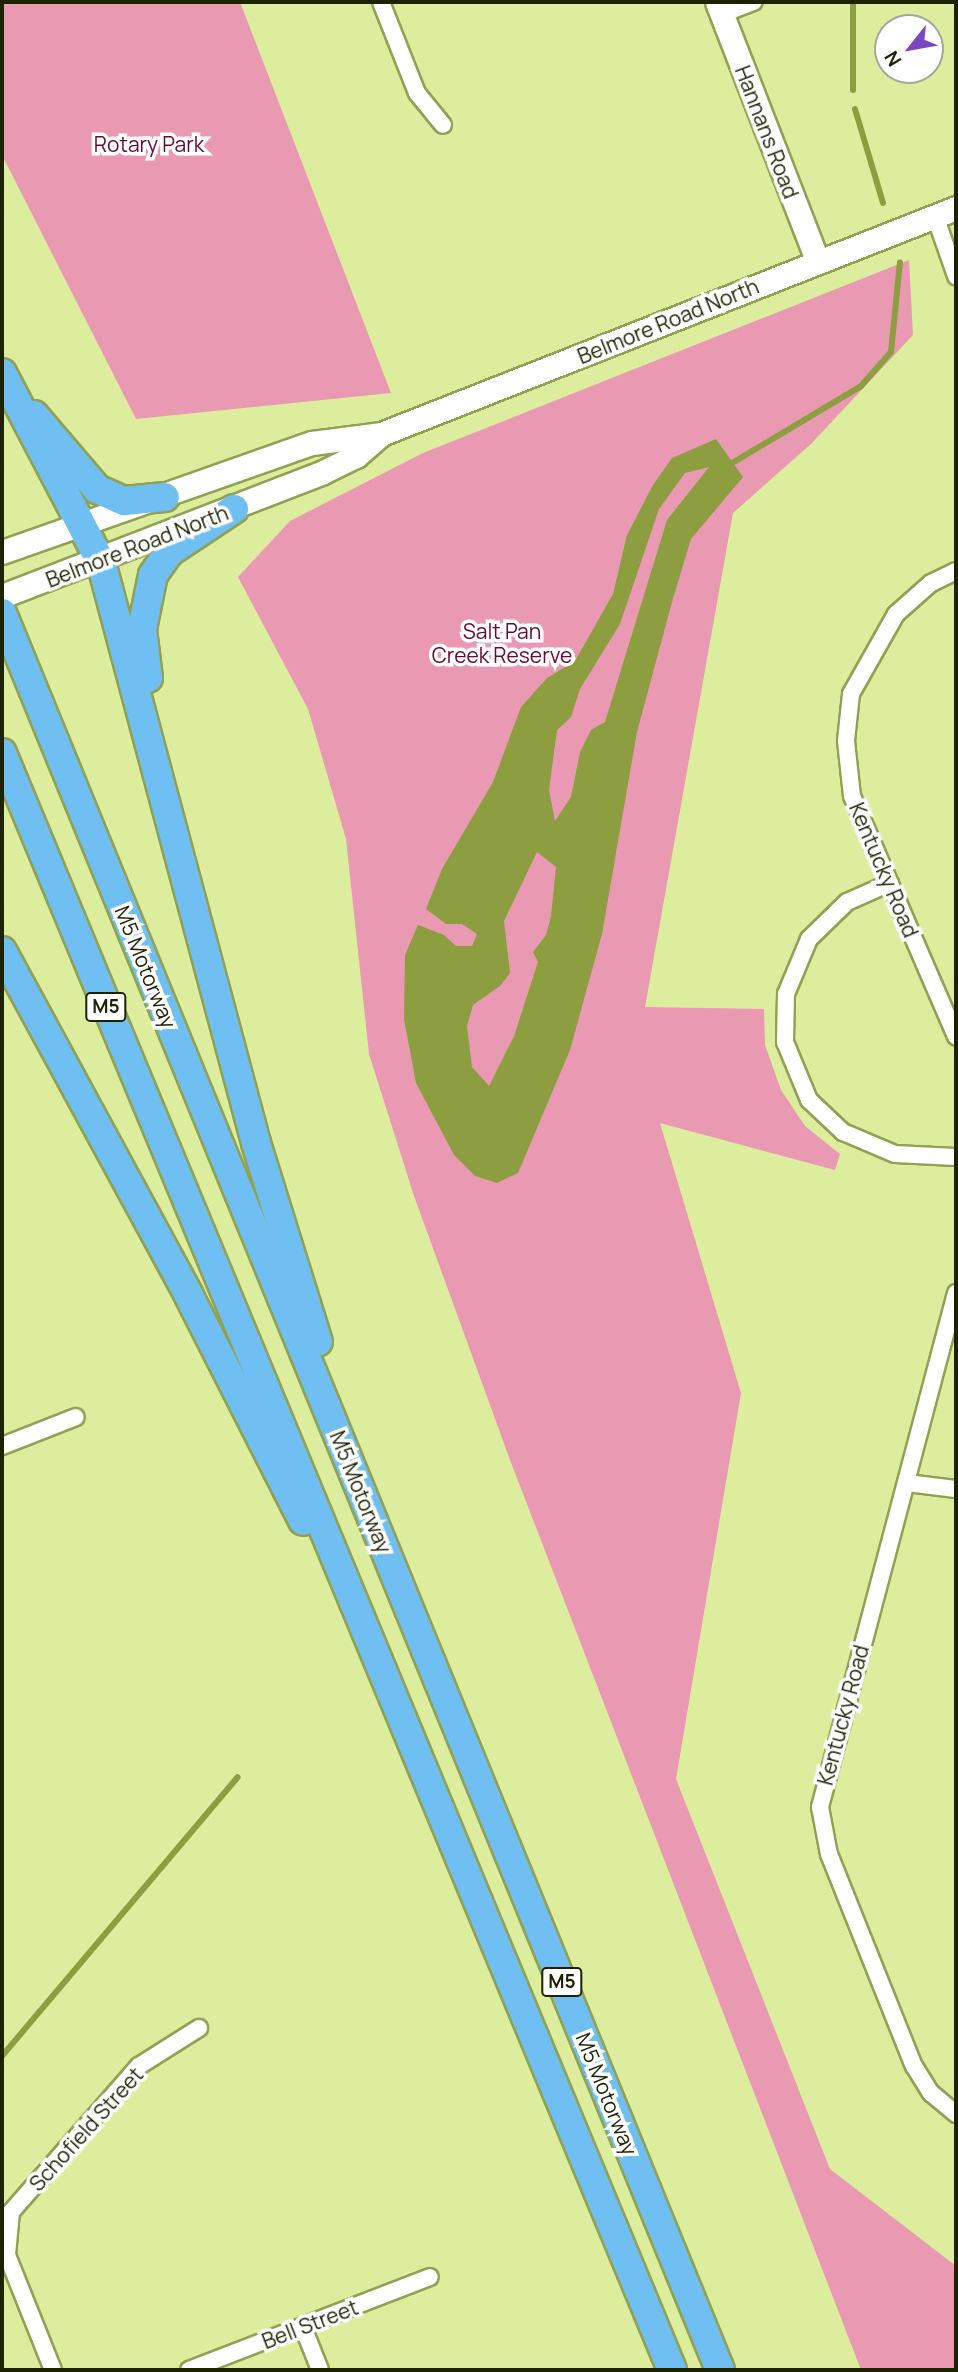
<!DOCTYPE html>
<style>
body{margin:0}
#map{position:relative;width:958px;height:2372px;overflow:hidden;background:#dcee9d;font-family:Manrope,sans-serif}
div>[style]{position:absolute}
[style*='--x']{left:calc(var(--x)*1px);top:calc(var(--y)*1px);width:calc(var(--w)*1px);rotate:calc(var(--a)*1deg)}
.green>*{inset:0;background:#ea99b3}
.water>*{inset:0;background:#8c9e3f}
.stream>*{height:6px;margin:-3px;padding:0 3px;transform-origin:3px;border-radius:3px;background:#8c9e3f}
.roads{filter:drop-shadow(2px 0 #91a152) drop-shadow(-2px 0 #91a152) drop-shadow(0 2px #91a152) drop-shadow(0 -2px #91a152)}
.minor>*{height:16px;margin:-8px;padding:0 8px;transform-origin:8px;border-radius:8px;background:#fff}
.secondary>*{height:23px;margin:-11.5px;padding:0 11.5px;transform-origin:11.5px;border-radius:11.5px;background:#fff}
.motorway>*{height:28px;margin:-14px;padding:0 14px;transform-origin:14px;border-radius:14px;background:#70bff2}
span{translate:-50% -50%;white-space:nowrap;text-align:center;line-height:1.15;-webkit-text-stroke:7px #fff;paint-order:stroke}
.shield-label span{padding:2px 5px;background:#fff;border:2px solid;border-radius:5px;-webkit-text-stroke-width:0}
.shield-label{font-size:19px;color:#1c2202;font-weight:700}
.street-label{font-size:21px;color:#1c2202}
.park-label{font-size:21px;color:#620b34}
.frame{position:absolute;inset:0;border:4px solid #1c2202;pointer-events:none}
.north{position:absolute;left:874px;top:14px;width:70px;height:70px;box-sizing:border-box;background:#fff;border:2px solid #a4a79a;border-radius:50%;rotate:239deg;font-size:19px;font-weight:700;line-height:28px;text-align:center;color:#1c2202}
.north::after{content:'';display:block;margin:auto;width:24px;height:32px;background:#7948c0;clip-path:polygon(50% 0,100% 100%,50% 72%,0 100%)}
</style>
<div id="map">
<div class="green">
<div style="clip-path:polygon(2px 2px,240px 2px,391px 393px,136px 419px,2px 155px)"></div>
<div style="clip-path:polygon(909px 260px,913px 335px,811px 444px,733px 513px,645px 1007px,764px 1009px,765px 1045px,781px 1090px,805px 1126px,840px 1154px,835px 1170px,660px 1123px,741px 1393px,676px 1779px,830px 2169px,956px 2266px,956px 2370px,861px 2370px,510px 1460px,414px 1196px,369px 1054px,346px 839px,308px 709px,238px 577px,290px 521px,423px 453px)"></div>
</div>
<div class="water">
<div style="clip-path:polygon(evenodd,716px 439px,743px 477px,691px 539px,672px 602px,637px 732px,602px 934px,570px 1050px,518px 1173px,497px 1183px,475px 1176px,454px 1155px,416px 1083px,404px 1019px,405px 955px,418px 925px,444px 935px,456px 946px,472px 946px,477px 934px,462px 924px,446px 924px,426px 909px,442px 869px,493px 782px,521px 707px,547px 678px,575px 661px,592px 631px,613px 594px,627px 535px,653px 485px,672px 458px,716px 439px,709px 467px,667px 520px,605px 722px,591px 730px,580px 752px,571px 797px,555px 821px,549px 790px,557px 730px,571px 717px,580px 689px,620px 624px,659px 509px,685px 473px,709px 467px,716px 439px,537px 852px,556px 867px,551px 916px,546px 935px,533px 952px,538px 962px,514px 1036px,489px 1086px,472px 1067px,467px 1026px,473px 1005px,500px 986px,510px 973px,504px 921px,537px 852px)"></div>
</div>
<div class="stream">
<div style="--x:853;--y:90;--w:88;--a:-90"></div>
<div style="--x:855;--y:109;--w:98;--a:73.4"></div>
<div style="--x:727;--y:466;--w:156;--a:-30.8"></div>
<div style="--x:861;--y:386;--w:45;--a:-48.6"></div>
<div style="--x:891;--y:352;--w:90;--a:-84.3"></div>
<div style="--x:2;--y:2056;--w:365;--a:-49.8"></div>
</div>
<div class="roads">
<div class="minor">
<div style="--x:381;--y:2;--w:98;--a:68.4"></div>
<div style="--x:417;--y:93;--w:41;--a:50.9"></div>
<div style="--x:722;--y:14;--w:34;--a:-21"></div>
<div style="--x:935;--y:216;--w:64;--a:70.7"></div>
<div style="--x:956;--y:571;--w:28;--a:154"></div>
<div style="--x:931;--y:583;--w:47;--a:138.5"></div>
<div style="--x:896;--y:614;--w:92;--a:119.4"></div>
<div style="--x:851;--y:694;--w:47;--a:96.1"></div>
<div style="--x:846;--y:741;--w:55;--a:83.8"></div>
<div style="--x:852;--y:796;--w:262;--a:66.6"></div>
<div style="--x:890;--y:883;--w:47;--a:156.2"></div>
<div style="--x:847;--y:902;--w:53;--a:135.8"></div>
<div style="--x:809;--y:939;--w:60;--a:112.7"></div>
<div style="--x:786;--y:994;--w:48;--a:91.2"></div>
<div style="--x:785;--y:1042;--w:63;--a:67.5"></div>
<div style="--x:809;--y:1100;--w:47;--a:43.3"></div>
<div style="--x:843;--y:1132;--w:56;--a:22.9"></div>
<div style="--x:895;--y:1154;--w:61;--a:2.8"></div>
<div style="--x:956;--y:1293;--w:532;--a:104.82"></div>
<div style="--x:820;--y:1807;--w:48;--a:79.2"></div>
<div style="--x:829;--y:1854;--w:228;--a:68.2"></div>
<div style="--x:914;--y:2066;--w:32;--a:58"></div>
<div style="--x:931;--y:2093;--w:33;--a:40"></div>
<div style="--x:2;--y:1446;--w:79;--a:-21.4"></div>
<div style="--x:907;--y:1483;--w:49;--a:7"></div>
<div style="--x:303;--y:2327;--w:46;--a:68.4"></div>
<div style="--x:53;--y:2370;--w:124;--a:-111.8"></div>
<div style="--x:7;--y:2255;--w:43;--a:-84.7"></div>
<div style="--x:11;--y:2212;--w:194;--a:-48.8"></div>
<div style="--x:139;--y:2066;--w:71;--a:-32.3"></div>
<div style="--x:189;--y:2370;--w:258;--a:-21.1"></div>
</div>
<div class="secondary">
<div style="--x:717;--y:2;--w:279;--a:68.8"></div>
<div style="--x:2;--y:552;--w:329;--a:-19.4"></div>
<div style="--x:312;--y:443;--w:70;--a:-7.4"></div>
<div style="--x:381;--y:434;--w:618;--a:-21.46"></div>
<div style="--x:2;--y:596;--w:344;--a:-21.1"></div>
<div style="--x:323;--y:472;--w:37;--a:-26"></div>
<div style="--x:356;--y:456;--w:33;--a:-41"></div>
</div>
<div class="motorway">
<div style="--x:2;--y:373;--w:213;--a:62.4"></div>
<div style="--x:101;--y:562;--w:601;--a:75.06"></div>
<div style="--x:256;--y:1143;--w:208;--a:72.7"></div>
<div style="--x:34;--y:415;--w:97;--a:49.6"></div>
<div style="--x:97;--y:489;--w:30;--a:24"></div>
<div style="--x:124;--y:501;--w:41;--a:-5.6"></div>
<div style="--x:2;--y:613;--w:1898;--a:67.77"></div>
<div style="--x:148;--y:678;--w:49;--a:-97"></div>
<div style="--x:142;--y:629;--w:55;--a:-78.5"></div>
<div style="--x:153;--y:575;--w:28;--a:-55"></div>
<div style="--x:169;--y:552;--w:78;--a:-33.5"></div>
<div style="--x:2;--y:753;--w:1750;--a:67.49"></div>
<div style="--x:2;--y:951;--w:392;--a:61.5"></div>
<div style="--x:189;--y:1296;--w:252;--a:63.1"></div>
</div>
</div>
<div class="shield-label">
<span style="left:106px;top:1007px">M5</span>
<span style="left:562px;top:1982px">M5</span>
</div>
<div class="street-label">
<span style="left:767px;top:132px;rotate:69deg">Hannans Road</span>
<span style="left:668px;top:321px;rotate:-22deg">Belmore Road North</span>
<span style="left:137px;top:546px;rotate:-21deg">Belmore Road North</span>
<span style="left:884px;top:870px;rotate:67deg">Kentucky Road</span>
<span style="left:146px;top:967px;rotate:68deg">M5 Motorway</span>
<span style="left:361px;top:1492px;rotate:68deg">M5 Motorway</span>
<span style="left:843px;top:1715px;rotate:-75deg">Kentucky Road</span>
<span style="left:607px;top:2094px;rotate:68deg">M5 Motorway</span>
<span style="left:86px;top:2129px;rotate:-48deg">Schofield Street</span>
<span style="left:310px;top:2324px;rotate:-21deg">Bell Street</span>
</div>
<div class="park-label">
<span style="left:149px;top:144px">Rotary Park</span>
<span style="left:502px;top:643px">Salt Pan<br>Creek Reserve</span>
</div>
<div class="frame"></div>
<div class="north">N</div>
</div>
